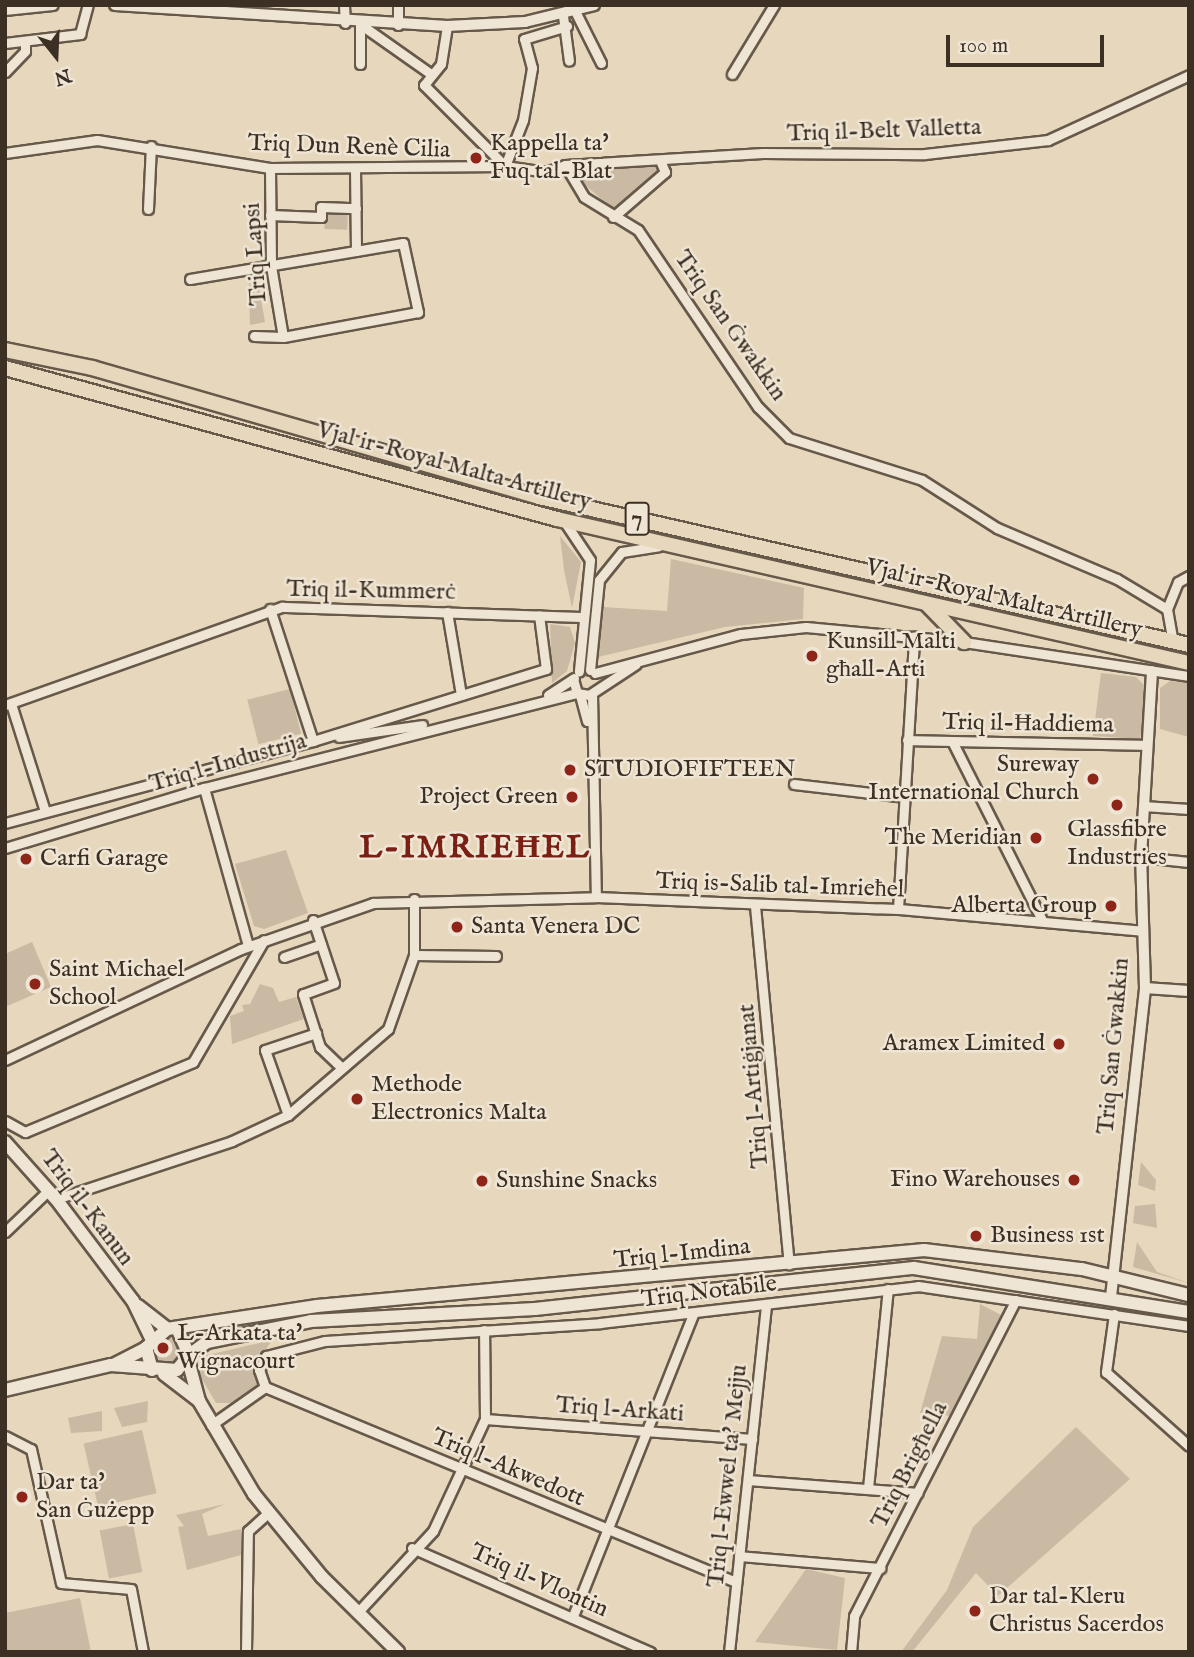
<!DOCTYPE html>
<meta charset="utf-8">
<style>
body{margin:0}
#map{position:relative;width:1194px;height:1657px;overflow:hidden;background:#e7d7bd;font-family:"IM FELL English",serif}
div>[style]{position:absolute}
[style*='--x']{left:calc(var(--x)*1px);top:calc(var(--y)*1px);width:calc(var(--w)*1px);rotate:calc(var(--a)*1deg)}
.green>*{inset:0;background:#cabaa3;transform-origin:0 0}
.round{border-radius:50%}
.roads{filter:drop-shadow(2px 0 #67594a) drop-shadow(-2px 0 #67594a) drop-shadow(0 2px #67594a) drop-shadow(0 -2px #67594a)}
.minor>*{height:9px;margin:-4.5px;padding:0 4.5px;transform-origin:4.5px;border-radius:4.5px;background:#efe5d4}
.tertiary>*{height:10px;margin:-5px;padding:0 5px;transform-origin:5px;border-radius:5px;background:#efe5d4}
.secondary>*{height:12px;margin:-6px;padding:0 6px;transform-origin:6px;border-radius:6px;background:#efe5d4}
.trunk>*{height:14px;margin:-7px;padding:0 7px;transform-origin:7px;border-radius:7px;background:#e7d7bd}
.dots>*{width:19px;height:19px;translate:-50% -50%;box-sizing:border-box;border:4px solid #efe5d4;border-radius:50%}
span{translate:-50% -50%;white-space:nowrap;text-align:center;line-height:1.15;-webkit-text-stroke:5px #efe5d4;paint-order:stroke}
.shield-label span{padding:2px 5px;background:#efe5d4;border:2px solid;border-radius:5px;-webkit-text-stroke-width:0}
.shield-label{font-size:23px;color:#3c2f24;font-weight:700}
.street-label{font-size:24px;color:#3c2f24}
.poi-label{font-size:24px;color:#3c2f24}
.left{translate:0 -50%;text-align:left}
.right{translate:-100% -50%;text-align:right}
.district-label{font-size:32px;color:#7a1f14;font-weight:700;letter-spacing:2px}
.frame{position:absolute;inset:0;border:7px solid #3c2f24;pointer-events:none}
.north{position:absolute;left:21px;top:21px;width:70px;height:70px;-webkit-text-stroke:5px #efe5d4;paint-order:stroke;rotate:162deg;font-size:19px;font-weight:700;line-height:28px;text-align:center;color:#3c2f24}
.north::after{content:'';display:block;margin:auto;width:24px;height:32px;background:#3c2f24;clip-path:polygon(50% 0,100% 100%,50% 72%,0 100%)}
.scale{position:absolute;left:946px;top:35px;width:158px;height:32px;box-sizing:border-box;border:4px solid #3c2f24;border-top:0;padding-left:9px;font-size:21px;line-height:24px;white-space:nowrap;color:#3c2f24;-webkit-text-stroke:5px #efe5d4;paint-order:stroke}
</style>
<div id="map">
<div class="green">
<div style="clip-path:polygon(654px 164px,660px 171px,614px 210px,577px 178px,581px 170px)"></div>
<div style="left:325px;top:208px;width:23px;height:21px;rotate:2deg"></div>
<div style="clip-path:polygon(258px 282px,265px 322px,250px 325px,249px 283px)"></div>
<div style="clip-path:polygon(560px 536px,581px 562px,572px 608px,564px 570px)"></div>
<div style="clip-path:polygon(671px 559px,804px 588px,803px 619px,725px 627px,598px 657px,603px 607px,667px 611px)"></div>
<div style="clip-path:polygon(550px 624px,570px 627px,575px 643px,567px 671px,552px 683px)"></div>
<div style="clip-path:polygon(1101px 673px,1136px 677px,1147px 688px,1140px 739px,1093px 736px)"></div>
<div style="clip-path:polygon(1170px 681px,1189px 683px,1189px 737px,1160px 729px,1160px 688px)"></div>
<div style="left:290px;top:689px;width:46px;height:44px;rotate:76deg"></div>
<div style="clip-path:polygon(286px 850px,308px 913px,264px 929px,254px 926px,235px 864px)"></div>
<div style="clip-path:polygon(32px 942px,51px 987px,5px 1007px,5px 954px)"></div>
<div style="clip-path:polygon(260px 984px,273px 988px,279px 1002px,296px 997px,304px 1019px,232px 1044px,230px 1016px,244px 1011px,242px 1005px,250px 1004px)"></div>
<div style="clip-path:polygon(1141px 1162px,1156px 1180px,1155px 1191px,1138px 1185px)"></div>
<div style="clip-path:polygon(1155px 1204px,1157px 1228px,1133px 1223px,1135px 1206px)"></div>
<div style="clip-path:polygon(1137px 1242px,1157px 1272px,1189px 1283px,1133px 1267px)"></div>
<div style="clip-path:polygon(980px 1304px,1001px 1315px,951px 1416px,920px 1413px,942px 1336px,977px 1339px)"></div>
<div class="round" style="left:154px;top:1338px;width:28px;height:28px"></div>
<div style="clip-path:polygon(272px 1340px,257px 1363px,257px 1386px,233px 1403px,216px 1403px,199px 1374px,203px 1356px)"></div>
<div style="clip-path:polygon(148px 1401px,147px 1422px,122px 1427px,114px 1408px)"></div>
<div style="clip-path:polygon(102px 1411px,102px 1431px,71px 1433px,68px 1418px)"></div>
<div style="clip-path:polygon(1076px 1427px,1130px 1479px,998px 1596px,976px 1573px,912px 1652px,901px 1652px,947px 1590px,973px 1527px)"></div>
<div style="left:142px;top:1430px;width:65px;height:60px;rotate:77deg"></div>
<div style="clip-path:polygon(225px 1504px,202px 1514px,208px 1536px,241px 1529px,241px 1555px,187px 1570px,178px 1527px,184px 1526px,176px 1515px)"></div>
<div style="left:133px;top:1524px;width:49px;height:34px;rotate:79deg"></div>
<div style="clip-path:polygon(806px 1569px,845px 1578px,837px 1650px,755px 1642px)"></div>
<div style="clip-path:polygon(80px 1598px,91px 1652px,7px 1652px,5px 1613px)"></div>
</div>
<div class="roads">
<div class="minor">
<div style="--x:344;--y:5;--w:18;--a:87"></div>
<div style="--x:398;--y:5;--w:20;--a:90"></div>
<div style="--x:576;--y:13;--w:56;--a:63.4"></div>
<div style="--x:563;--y:16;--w:45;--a:82.4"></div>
<div style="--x:360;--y:24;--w:87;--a:35.2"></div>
<div style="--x:360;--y:24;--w:40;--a:90"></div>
<div style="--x:447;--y:26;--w:38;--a:99"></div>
<div style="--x:441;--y:64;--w:27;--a:129"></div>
<div style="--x:424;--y:85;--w:115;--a:45"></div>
<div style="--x:505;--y:166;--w:49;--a:-68.6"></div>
<div style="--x:523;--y:120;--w:53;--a:-80.2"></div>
<div style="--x:532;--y:68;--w:30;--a:-105"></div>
<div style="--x:524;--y:39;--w:45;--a:-16.8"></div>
<div style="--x:5;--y:43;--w:76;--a:-6.8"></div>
<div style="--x:80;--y:34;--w:30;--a:-75"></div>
<div style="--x:5;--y:72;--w:29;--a:-46"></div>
<div style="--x:25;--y:51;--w:10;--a:-90"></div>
<div style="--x:732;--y:74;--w:81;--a:-58.7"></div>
<div style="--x:5;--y:153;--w:93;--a:-8"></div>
<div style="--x:97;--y:140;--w:175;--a:9.2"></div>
<div style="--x:270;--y:168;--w:235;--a:-0.5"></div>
<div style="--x:505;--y:166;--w:41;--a:8.3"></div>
<div style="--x:546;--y:172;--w:20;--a:-20"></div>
<div style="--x:565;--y:165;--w:198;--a:-3.5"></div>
<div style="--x:763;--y:153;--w:162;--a:0.4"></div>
<div style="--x:925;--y:154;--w:124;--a:-6.5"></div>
<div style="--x:1048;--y:140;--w:155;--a:-24.7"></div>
<div style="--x:565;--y:165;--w:37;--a:59"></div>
<div style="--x:584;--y:197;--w:63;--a:31.4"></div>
<div style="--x:638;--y:230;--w:214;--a:55.9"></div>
<div style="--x:758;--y:407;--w:44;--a:45"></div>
<div style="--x:789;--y:438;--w:139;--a:17.5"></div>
<div style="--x:922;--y:480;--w:89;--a:32.6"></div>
<div style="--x:997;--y:528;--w:130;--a:23"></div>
<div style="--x:1117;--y:579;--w:58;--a:31"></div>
<div style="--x:1167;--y:609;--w:34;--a:80"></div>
<div style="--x:270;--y:168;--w:98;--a:89.4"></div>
<div style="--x:271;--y:266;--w:72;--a:80.4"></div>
<div style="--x:355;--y:168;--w:83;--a:89.3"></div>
<div style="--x:148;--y:209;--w:63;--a:-87.3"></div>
<div style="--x:270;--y:215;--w:51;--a:2.2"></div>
<div style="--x:321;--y:217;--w:10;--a:-90"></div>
<div style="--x:321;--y:207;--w:35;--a:2"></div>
<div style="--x:613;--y:217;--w:69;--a:-40.9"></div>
<div style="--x:665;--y:172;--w:13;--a:-113"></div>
<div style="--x:190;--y:279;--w:216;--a:-9.6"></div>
<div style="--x:403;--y:243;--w:71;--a:77.7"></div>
<div style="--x:418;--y:312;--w:137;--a:169.5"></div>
<div style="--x:283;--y:337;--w:29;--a:-178"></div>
<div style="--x:566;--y:524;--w:43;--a:56.3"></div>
<div style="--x:590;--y:560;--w:112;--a:95.7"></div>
<div style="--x:270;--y:609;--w:139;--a:72"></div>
<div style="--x:1167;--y:609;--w:29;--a:-68"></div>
<div style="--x:1178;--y:582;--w:13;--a:-29"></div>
<div style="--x:447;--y:612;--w:84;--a:80.4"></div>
<div style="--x:590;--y:670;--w:90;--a:-84.3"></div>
<div style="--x:599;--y:580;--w:36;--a:-51"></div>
<div style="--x:622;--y:552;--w:37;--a:-9"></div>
<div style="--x:595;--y:673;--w:151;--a:-15"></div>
<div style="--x:741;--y:634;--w:65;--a:-6.1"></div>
<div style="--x:806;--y:627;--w:159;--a:5.4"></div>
<div style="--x:964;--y:642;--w:228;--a:8.6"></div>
<div style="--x:573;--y:679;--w:15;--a:74"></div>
<div style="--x:577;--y:693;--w:12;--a:9"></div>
<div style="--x:589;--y:695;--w:56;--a:-33.4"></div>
<div style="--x:592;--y:694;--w:203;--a:88.9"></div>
<div style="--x:548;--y:695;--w:31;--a:-33"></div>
<div style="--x:580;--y:695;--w:27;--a:75"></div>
<div style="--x:11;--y:704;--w:112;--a:72.4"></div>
<div style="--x:5;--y:705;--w:294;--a:-19.5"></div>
<div style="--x:282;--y:607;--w:302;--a:1.9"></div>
<div style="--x:339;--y:737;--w:84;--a:-8.2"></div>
<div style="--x:907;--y:740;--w:240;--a:1.2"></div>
<div style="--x:953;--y:743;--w:198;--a:63.3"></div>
<div style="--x:794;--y:784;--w:112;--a:6.7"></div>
<div style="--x:204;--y:788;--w:164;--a:74.4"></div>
<div style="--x:1143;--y:806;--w:46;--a:3.7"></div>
<div style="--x:5;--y:823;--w:319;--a:-14.9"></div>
<div style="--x:313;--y:741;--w:244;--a:-17.2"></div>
<div style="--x:546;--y:669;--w:54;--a:-97.4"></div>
<div style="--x:5;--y:848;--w:208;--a:-16.8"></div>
<div style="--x:204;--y:788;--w:385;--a:-14.3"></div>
<div style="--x:1141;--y:857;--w:48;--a:5.9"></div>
<div style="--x:755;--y:906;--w:360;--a:84.6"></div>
<div style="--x:898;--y:909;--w:273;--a:-86.6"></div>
<div style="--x:313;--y:920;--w:66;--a:71.6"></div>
<div style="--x:334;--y:983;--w:33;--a:160"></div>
<div style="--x:303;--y:994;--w:56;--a:72.2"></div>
<div style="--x:320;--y:1047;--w:30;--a:44"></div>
<div style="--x:414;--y:955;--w:82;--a:0.7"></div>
<div style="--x:284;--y:957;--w:39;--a:-19"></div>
<div style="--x:5;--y:1060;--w:261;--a:-25.2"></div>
<div style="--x:241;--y:949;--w:140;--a:-19.2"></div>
<div style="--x:373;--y:903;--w:223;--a:-1.5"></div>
<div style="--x:596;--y:897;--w:302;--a:2.3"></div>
<div style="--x:898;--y:909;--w:246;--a:5.1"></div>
<div style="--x:288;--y:1115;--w:69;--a:-109.5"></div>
<div style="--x:265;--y:1050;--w:54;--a:-18.4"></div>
<div style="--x:5;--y:1121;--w:23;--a:29"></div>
<div style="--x:25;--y:1132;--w:182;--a:-22.6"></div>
<div style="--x:193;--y:1062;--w:141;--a:-59.8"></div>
<div style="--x:56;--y:1199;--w:185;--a:-18.2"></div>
<div style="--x:232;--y:1141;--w:62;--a:-24.9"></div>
<div style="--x:288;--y:1115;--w:132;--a:-40.7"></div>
<div style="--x:388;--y:1029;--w:78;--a:-70.6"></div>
<div style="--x:414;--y:955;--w:56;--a:-90"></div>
<div style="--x:5;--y:1232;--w:61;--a:-43.7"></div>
<div style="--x:1114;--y:1314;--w:59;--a:97.9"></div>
<div style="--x:1106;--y:1372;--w:111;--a:41.7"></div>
<div style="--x:265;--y:1387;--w:18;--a:-109"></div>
<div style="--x:259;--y:1370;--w:16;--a:-63"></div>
<div style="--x:266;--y:1356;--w:61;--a:-14.3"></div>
<div style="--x:325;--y:1341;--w:276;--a:-3.7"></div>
<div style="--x:600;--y:1323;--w:320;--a:-6.6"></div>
<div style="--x:918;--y:1286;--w:274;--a:8.4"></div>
<div style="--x:265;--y:1387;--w:510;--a:22.49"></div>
<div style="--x:485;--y:1419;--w:268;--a:4.3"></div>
<div style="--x:211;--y:1425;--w:66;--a:-35.1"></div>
<div style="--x:5;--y:1436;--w:29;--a:27"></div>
<div style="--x:31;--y:1449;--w:137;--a:77.4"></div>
<div style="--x:61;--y:1583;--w:70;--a:4.9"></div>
<div style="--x:131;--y:1589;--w:64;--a:79.2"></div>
<div style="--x:749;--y:1480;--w:169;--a:4.4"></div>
<div style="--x:868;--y:1488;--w:200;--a:-84.3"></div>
<div style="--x:412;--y:1548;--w:260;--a:23.6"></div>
<div style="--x:739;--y:1556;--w:142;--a:4.9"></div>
<div style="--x:357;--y:1613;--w:112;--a:-47.2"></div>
<div style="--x:433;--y:1531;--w:123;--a:-65.1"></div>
<div style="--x:485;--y:1419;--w:89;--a:-90.6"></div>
<div style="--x:573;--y:1616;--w:325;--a:-68.3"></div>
<div style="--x:246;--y:1652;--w:121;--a:-89.1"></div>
<div style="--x:248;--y:1531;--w:27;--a:-42"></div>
<div style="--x:729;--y:1652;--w:349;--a:-83.9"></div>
<div style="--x:851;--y:1652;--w:36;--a:-85"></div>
<div style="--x:854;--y:1616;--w:355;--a:-62.9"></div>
</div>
<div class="tertiary">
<div style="--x:115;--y:5;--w:333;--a:3.6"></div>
<div style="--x:447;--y:26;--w:78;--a:-2.9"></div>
<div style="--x:525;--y:22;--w:71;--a:-13.8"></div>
<div style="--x:5;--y:10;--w:48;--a:-5.9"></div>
<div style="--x:1145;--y:988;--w:44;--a:3.9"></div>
<div style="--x:1111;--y:1297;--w:311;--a:-83.7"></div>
<div style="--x:1145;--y:988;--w:131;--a:-91.7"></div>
<div style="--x:1141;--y:857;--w:186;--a:-86.6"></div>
</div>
<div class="secondary">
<div style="--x:5;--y:1142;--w:76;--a:48.2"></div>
<div style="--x:56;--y:1199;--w:128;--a:53"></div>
<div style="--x:133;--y:1301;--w:41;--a:64.1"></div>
<div style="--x:138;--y:1306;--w:37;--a:38"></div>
<div style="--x:189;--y:1355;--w:22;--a:-36"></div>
<div style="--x:207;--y:1342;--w:106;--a:-11.4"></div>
<div style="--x:311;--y:1321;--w:224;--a:-3.1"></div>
<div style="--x:535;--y:1309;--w:381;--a:-6.2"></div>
<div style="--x:914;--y:1268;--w:278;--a:9.1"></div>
<div style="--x:188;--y:1360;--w:42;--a:75"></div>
<div style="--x:199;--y:1401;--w:108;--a:59.4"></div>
<div style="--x:254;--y:1494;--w:107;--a:50.7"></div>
<div style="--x:322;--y:1577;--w:107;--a:44.6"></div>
<div style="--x:115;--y:1364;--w:35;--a:-27"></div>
<div style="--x:152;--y:1370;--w:23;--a:-105"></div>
<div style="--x:146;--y:1348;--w:28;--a:-42"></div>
<div style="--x:167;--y:1329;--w:152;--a:-8.7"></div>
<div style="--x:317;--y:1306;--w:610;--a:-5.27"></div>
<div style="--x:924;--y:1250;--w:159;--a:6.9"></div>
<div style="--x:1082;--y:1269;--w:110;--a:13.7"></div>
<div style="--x:164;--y:1374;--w:44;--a:37.6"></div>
<div style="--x:5;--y:1390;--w:109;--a:-13.3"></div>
<div style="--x:111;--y:1365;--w:66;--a:4.3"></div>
<div style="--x:177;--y:1370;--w:19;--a:-51"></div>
<div style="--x:189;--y:1355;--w:27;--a:-114"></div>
</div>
<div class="trunk">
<div style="--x:5;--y:350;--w:89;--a:11.7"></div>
<div style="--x:92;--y:368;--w:465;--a:16.1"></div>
<div style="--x:539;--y:497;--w:667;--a:12.83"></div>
<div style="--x:5;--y:368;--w:572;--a:15.3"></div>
<div style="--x:557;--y:519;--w:648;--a:12.84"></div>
<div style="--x:928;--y:605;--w:52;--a:45.8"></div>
</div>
</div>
<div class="dots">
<div style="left:476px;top:158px;background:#8f2418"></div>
<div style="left:812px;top:656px;background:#8f2418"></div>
<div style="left:570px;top:770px;background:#8f2418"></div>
<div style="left:1093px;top:779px;background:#8f2418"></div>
<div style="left:572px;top:797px;background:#8f2418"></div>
<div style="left:1117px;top:805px;background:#8f2418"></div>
<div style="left:1036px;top:838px;background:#8f2418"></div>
<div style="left:26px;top:859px;background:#8f2418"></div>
<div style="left:1111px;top:906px;background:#8f2418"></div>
<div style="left:457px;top:927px;background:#8f2418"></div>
<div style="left:35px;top:984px;background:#8f2418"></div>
<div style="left:1059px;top:1044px;background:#8f2418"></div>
<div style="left:357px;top:1099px;background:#8f2418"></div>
<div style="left:1074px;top:1180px;background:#8f2418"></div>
<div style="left:482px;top:1181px;background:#8f2418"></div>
<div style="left:976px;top:1236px;background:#8f2418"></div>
<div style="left:163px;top:1348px;background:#8f2418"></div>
<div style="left:22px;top:1497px;background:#8f2418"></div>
<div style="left:975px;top:1611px;background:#8f2418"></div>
</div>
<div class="shield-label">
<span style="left:637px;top:519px">7</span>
</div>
<div class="street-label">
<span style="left:884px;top:131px;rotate:-2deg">Triq il-Belt Valletta</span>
<span style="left:349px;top:147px;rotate:2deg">Triq Dun Renè Cilia</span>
<span style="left:256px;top:254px;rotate:-94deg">Triq Lapsi</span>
<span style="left:730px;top:326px;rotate:55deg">Triq San Ġwakkin</span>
<span style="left:454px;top:466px;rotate:15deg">Vjal ir-Royal Malta Artillery</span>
<span style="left:371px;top:591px;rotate:1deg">Triq il-Kummerċ</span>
<span style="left:1004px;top:599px;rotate:13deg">Vjal ir-Royal Malta Artillery</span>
<span style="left:1028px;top:724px;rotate:1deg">Triq il-Ħaddiema</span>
<span style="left:228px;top:763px;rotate:-16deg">Triq l-Industrija</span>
<span style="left:780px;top:886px;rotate:2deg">Triq is-Salib tal-Imrieħel</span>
<span style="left:1114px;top:1046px;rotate:-85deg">Triq San Ġwakkin</span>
<span style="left:754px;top:1086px;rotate:-95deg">Triq l-Artiġjanat</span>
<span style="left:87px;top:1208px;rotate:53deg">Triq il-Kanun</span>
<span style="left:682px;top:1254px;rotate:-6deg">Triq l-Imdina</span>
<span style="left:709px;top:1292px;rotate:-7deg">Triq Notabile</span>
<span style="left:620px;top:1410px;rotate:4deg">Triq l-Arkati</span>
<span style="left:910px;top:1465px;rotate:-63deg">Triq Brigħella</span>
<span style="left:508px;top:1468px;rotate:23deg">Triq l-Akwedott</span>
<span style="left:728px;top:1476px;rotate:-84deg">Triq l-Ewwel ta' Mejju</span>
<span style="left:539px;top:1581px;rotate:24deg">Triq il-Vlontin</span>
</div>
<div class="poi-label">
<span class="left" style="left:490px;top:158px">Kappella ta'<br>Fuq tal-Blat</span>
<span class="left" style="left:826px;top:656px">Kunsill Malti<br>għall-Arti</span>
<span class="right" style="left:1079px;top:779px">Sureway<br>International Church</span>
<span class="left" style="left:584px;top:770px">STUDIOFIFTEEN</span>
<span class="right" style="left:558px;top:797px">Project Green</span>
<span style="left:1117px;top:844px">Glassfibre<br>Industries</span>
<span class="right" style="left:1022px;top:838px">The Meridian</span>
<span class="left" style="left:40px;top:859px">Carfi Garage</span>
<span class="right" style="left:1097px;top:906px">Alberta Group</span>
<span class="left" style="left:471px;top:927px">Santa Venera DC</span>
<span class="left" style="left:49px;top:984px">Saint Michael<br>School</span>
<span class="right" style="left:1045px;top:1044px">Aramex Limited</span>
<span class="left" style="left:371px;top:1099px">Methode<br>Electronics Malta</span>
<span class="right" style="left:1060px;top:1180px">Fino Warehouses</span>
<span class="left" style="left:496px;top:1181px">Sunshine Snacks</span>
<span class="left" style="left:990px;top:1236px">Business 1st</span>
<span class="left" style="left:177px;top:1348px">L-Arkata ta'<br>Wignacourt</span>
<span class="left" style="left:36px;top:1497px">Dar ta'<br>San Ġużepp</span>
<span class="left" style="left:989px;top:1611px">Dar tal-Kleru<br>Christus Sacerdos</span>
</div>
<div class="district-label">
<span style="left:475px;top:849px">L-IMRIEĦEL</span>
</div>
<div class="frame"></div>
<div class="north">N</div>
<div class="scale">100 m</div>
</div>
